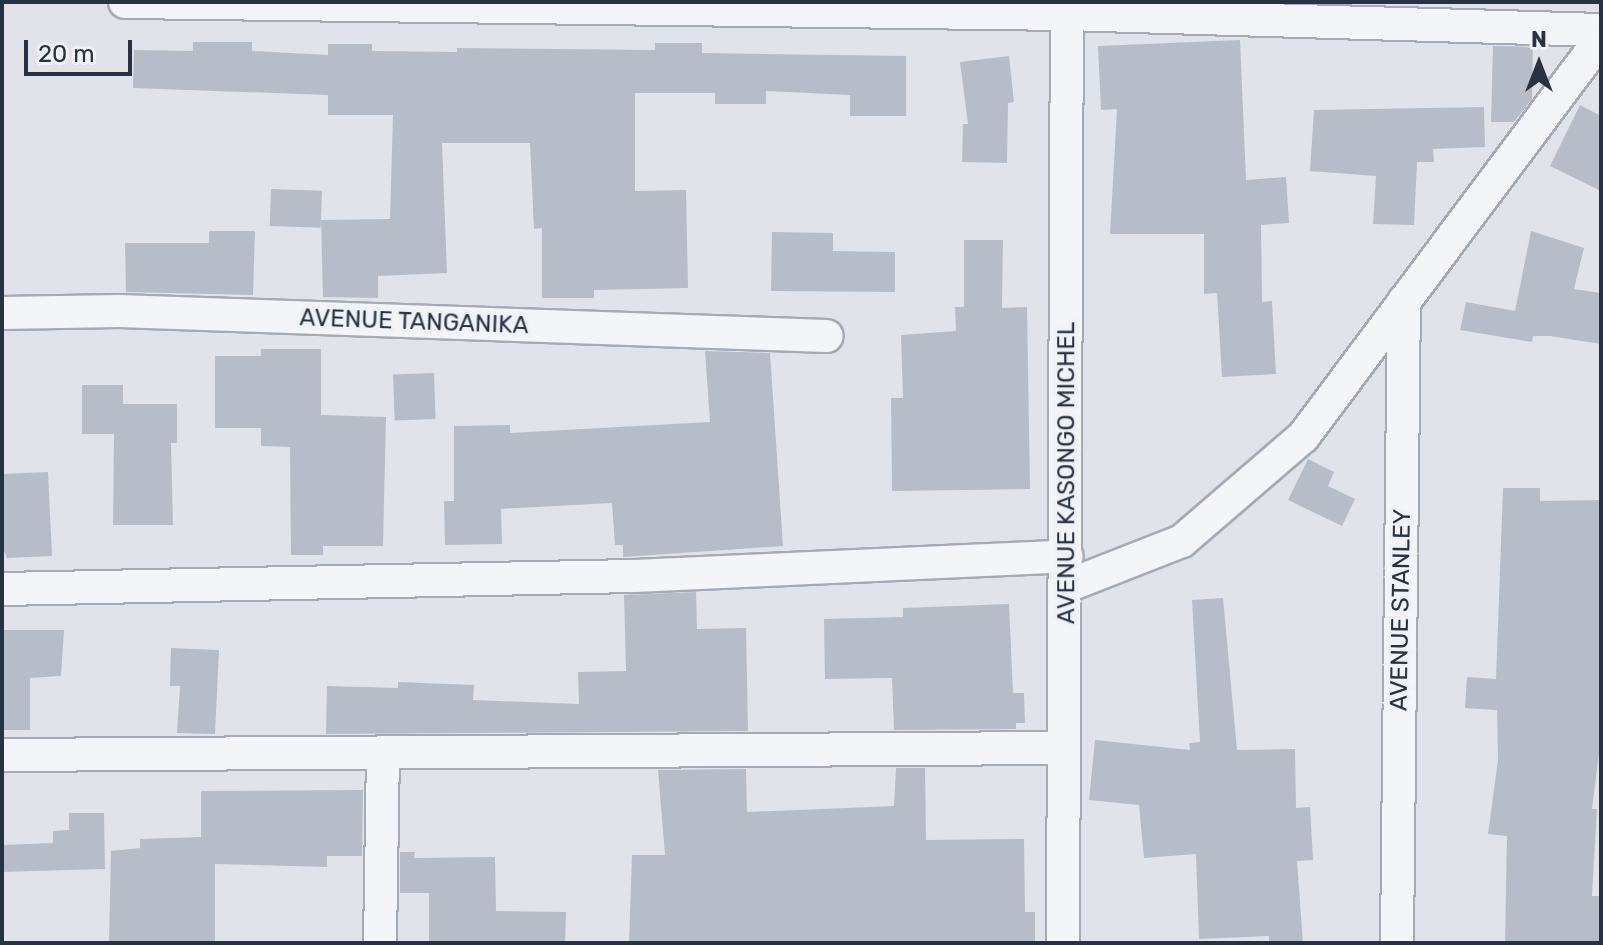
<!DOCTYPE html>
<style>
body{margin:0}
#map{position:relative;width:1603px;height:945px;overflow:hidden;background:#e0e4ea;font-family:Rubik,sans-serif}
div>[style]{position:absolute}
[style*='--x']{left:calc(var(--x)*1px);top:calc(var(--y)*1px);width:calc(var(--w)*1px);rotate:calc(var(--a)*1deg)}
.building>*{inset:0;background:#b6bdc8;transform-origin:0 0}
.roads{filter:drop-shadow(2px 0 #a5abb5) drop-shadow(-2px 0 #a5abb5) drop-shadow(0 2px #a5abb5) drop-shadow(0 -2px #a5abb5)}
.minor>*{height:32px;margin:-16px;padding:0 16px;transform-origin:16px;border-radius:16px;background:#f3f5f8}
span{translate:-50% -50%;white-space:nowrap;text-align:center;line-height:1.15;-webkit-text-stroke:8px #eff3f7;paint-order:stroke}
.street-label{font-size:24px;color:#273243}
.frame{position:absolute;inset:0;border:4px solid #273243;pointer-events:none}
.north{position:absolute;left:1499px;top:24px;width:80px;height:80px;-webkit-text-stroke:6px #eff3f7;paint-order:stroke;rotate:0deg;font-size:22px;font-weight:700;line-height:32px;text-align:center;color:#273243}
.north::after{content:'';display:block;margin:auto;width:28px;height:36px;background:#273243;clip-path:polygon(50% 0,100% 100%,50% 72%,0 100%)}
.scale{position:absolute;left:24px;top:40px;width:108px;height:36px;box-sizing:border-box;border:4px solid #273243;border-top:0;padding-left:10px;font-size:24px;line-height:28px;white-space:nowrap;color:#273243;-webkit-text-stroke:6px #eff3f7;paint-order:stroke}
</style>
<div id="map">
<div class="building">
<div style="clip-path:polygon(1240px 40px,1246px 180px,1286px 177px,1289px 223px,1261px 225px,1262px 302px,1272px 301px,1276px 374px,1222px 377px,1217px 293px,1204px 294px,1204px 234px,1110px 234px,1117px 109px,1101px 110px,1098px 46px)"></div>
<div style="clip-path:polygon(193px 42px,252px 42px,252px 51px,328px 55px,328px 44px,372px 44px,372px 51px,457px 52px,457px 48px,655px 50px,655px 43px,702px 43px,702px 53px,906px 56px,906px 116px,850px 116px,850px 95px,766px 91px,766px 104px,715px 104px,715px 93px,635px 93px,635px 191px,686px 190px,688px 288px,594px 290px,594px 298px,542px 298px,542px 228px,534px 229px,530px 143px,442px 143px,447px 273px,378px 276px,378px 298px,323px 297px,321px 220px,390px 219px,393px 115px,328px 115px,328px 95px,133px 88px,134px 50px,193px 51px)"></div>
<div style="clip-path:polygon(1493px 46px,1533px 47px,1532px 99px,1514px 122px,1491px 122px)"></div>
<div style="clip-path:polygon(1009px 56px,1014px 102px,1008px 103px,1007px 163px,962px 162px,963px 124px,968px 124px,960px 62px)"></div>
<div style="clip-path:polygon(1580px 105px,1601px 116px,1601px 191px,1550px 166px)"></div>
<div style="clip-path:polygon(1484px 107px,1485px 147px,1433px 149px,1434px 162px,1417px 162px,1414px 225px,1373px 224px,1376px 176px,1310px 171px,1314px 110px)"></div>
<div style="left:271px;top:189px;width:51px;height:37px;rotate:2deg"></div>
<div style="clip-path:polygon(209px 231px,255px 231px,253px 295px,126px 292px,125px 243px,209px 243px)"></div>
<div style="clip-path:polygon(1531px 231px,1584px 248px,1574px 289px,1601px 293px,1601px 344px,1550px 336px,1533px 336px,1532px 342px,1460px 330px,1466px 302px,1515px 311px)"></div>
<div style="clip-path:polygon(772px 232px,833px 233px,833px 251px,895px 252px,895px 292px,771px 291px)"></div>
<div style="clip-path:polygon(964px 240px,1003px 240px,1002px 308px,1027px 307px,1030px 489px,892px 491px,891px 398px,903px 398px,901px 335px,956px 331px,955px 307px,964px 307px)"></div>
<div style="clip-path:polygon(261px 349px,321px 349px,321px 415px,386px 417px,383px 546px,323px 546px,323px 555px,291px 555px,290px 447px,261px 446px,261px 428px,215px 428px,215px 356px,261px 356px)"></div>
<div style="clip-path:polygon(705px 351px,770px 353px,783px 546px,623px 557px,623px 545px,615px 545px,612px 503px,501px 509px,502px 544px,445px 545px,444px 501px,454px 501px,454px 426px,510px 425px,510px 433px,710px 422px)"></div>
<div style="left:434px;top:373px;width:46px;height:41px;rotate:88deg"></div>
<div style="clip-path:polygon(82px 385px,123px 385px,123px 404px,177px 404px,177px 443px,171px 443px,173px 525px,113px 525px,114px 434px,82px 434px)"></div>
<div style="clip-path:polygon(1308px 459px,1334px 472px,1328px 486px,1355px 499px,1342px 526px,1288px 500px)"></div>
<div style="clip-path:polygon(48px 472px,52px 556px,7px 558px,2px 546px,2px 474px)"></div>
<div style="clip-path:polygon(1503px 488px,1540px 488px,1540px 501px,1601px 500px,1601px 737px,1592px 809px,1597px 809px,1592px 896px,1601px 896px,1601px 943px,1505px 943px,1507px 836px,1488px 834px,1498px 760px,1497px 710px,1465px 708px,1467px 677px,1496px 679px)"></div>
<div style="clip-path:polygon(696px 592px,697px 629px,746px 628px,748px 731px,326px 734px,327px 686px,398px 688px,398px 682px,474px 685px,473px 700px,579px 704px,578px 672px,626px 671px,624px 595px)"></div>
<div style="clip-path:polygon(1223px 598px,1237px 750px,1295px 749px,1296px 808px,1310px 807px,1313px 860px,1297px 861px,1303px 943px,1269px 943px,1269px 936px,1199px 939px,1196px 854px,1144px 858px,1139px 805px,1089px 800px,1095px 740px,1190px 750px,1189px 743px,1200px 742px,1192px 600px)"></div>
<div style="clip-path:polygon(1009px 604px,1013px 693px,1024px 693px,1025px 723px,1016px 723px,1016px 729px,894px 730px,892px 678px,825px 679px,824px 619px,903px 617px,903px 608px)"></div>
<div style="clip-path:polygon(2px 630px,64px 630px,61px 676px,30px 678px,30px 730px,2px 730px)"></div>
<div style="clip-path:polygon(171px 648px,219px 650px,215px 734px,177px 733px,180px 686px,170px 686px)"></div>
<div style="clip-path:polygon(896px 768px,925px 768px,926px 840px,1024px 839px,1025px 912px,1035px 912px,1035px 943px,629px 943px,632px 855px,665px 855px,658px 770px,746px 769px,747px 812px,894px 806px)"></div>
<div style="clip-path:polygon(363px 790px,362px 856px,327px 856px,327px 867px,215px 864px,215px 943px,109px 943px,111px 851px,140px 848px,140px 839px,201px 837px,201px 791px)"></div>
<div style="clip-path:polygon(69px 813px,104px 813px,105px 869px,2px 872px,2px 845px,53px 843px,53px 831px,69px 830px)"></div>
<div style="clip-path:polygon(400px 852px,415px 852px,414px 858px,495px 857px,496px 911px,566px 912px,565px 943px,429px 943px,429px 893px,400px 893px)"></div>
</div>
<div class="roads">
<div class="minor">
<div style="--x:125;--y:2;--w:942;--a:0.73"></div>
<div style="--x:1067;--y:14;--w:534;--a:1.72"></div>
<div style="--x:2;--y:313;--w:117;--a:-1"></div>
<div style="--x:119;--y:311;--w:708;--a:2.02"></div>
<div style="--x:1067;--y:586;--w:123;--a:-21.4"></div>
<div style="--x:1182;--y:541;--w:160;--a:-40.7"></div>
<div style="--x:1303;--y:437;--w:498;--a:-53.2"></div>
<div style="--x:2;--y:589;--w:632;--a:-1.18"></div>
<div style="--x:634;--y:576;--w:433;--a:-2.6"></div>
<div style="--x:2;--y:755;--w:1061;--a:-0.38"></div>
<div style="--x:380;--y:943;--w:188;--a:-89.1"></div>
<div style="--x:1063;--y:943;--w:941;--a:-89.76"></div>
<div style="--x:1397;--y:943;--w:642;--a:-89.38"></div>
</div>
</div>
<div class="street-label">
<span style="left:414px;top:322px;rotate:2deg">AVENUE TANGANIKA</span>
<span style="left:1067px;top:473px;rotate:-90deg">AVENUE KASONGO MICHEL</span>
<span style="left:1401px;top:610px;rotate:-89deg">AVENUE STANLEY</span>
</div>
<div class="frame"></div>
<div class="north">N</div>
<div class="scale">20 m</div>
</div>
